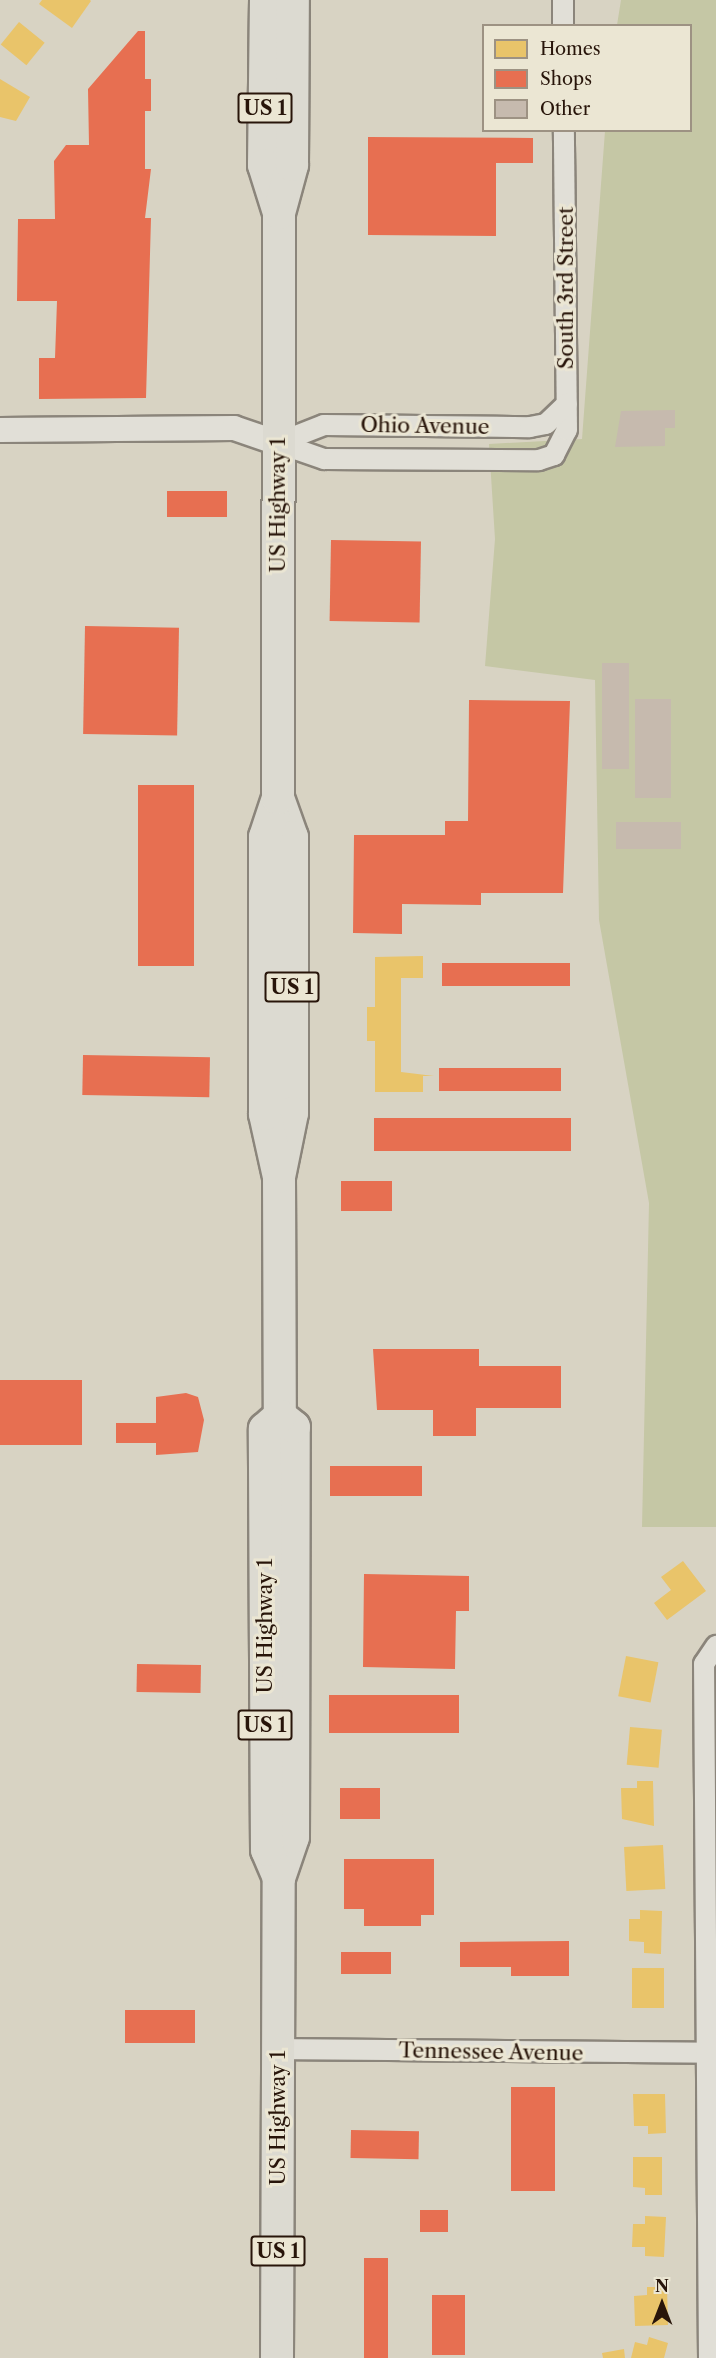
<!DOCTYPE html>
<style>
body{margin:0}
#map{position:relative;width:716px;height:2358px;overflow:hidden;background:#d8d3c3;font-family:"Libre Caslon Text",serif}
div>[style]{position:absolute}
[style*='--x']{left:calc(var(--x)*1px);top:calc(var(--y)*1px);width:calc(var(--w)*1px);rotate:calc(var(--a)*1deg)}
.green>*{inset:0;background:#c5c7a5}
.homes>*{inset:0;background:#e9c46a;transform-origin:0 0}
.shops>*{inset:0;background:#e76f51;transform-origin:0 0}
.building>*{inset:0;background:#c6baae;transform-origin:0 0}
.roads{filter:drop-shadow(2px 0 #8b857b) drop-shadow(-2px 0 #8b857b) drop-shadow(0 2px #8b857b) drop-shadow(0 -2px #8b857b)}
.minor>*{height:20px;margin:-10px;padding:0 10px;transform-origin:10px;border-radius:10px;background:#e1dfd7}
.tertiary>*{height:24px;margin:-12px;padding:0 12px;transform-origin:12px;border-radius:12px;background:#e1dfd7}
.primary>*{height:32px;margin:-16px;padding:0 16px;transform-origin:16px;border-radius:16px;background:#dcdad1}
span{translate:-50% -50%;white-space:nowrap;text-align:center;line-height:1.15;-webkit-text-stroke:6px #ebe6d3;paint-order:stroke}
.shield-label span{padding:2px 4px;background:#ebe6d3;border:2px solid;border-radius:4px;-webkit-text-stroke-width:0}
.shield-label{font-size:20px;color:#28150a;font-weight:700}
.street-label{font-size:21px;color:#28150a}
.legend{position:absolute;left:482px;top:24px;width:210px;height:108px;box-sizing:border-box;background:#ebe6d3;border:2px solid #9d9283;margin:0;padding:8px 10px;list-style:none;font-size:18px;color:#28150a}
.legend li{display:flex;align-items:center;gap:12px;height:30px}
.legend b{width:30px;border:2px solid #9d9283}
.north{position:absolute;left:632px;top:2274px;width:60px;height:60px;-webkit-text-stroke:4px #ebe6d3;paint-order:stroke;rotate:0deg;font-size:16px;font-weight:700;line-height:24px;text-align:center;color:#28150a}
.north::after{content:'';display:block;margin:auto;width:21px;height:27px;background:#28150a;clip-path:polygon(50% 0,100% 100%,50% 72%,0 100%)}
</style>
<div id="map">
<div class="green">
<div style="clip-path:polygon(621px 0,716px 0,716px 1527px,642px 1527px,649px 1203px,599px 920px,595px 680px,485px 666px,495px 539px,489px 444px,582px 439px,605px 131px,690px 130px,690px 26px,617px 25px)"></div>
</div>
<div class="homes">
<div style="clip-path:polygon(42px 0,90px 0,91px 1px,72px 28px,39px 4px)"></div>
<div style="left:19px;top:22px;width:33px;height:29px;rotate:39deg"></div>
<div style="clip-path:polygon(0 79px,30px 97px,16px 121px,0 117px)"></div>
<div style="clip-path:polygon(423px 956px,423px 978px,401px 978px,401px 1072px,434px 1076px,423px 1076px,423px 1092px,375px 1092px,375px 1041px,367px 1041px,367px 1007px,375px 1007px,375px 957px)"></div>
<div style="clip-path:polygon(683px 1561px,706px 1591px,667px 1620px,654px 1603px,671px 1590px,661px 1577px)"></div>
<div style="left:626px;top:1656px;width:33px;height:41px;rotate:11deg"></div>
<div style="left:630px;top:1727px;width:32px;height:38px;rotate:5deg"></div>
<div style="clip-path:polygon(637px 1781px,653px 1781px,654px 1826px,622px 1819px,621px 1788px,637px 1788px)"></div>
<div style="left:663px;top:1845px;width:44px;height:39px;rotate:87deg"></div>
<div style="clip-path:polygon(640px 1910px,662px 1911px,661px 1954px,644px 1953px,644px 1942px,629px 1941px,629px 1919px,640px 1919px)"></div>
<div style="left:632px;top:1968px;width:32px;height:40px"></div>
<div style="clip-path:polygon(633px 2094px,665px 2094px,666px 2133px,648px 2134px,648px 2126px,634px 2126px)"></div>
<div style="clip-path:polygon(633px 2157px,662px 2157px,662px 2195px,645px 2195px,645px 2188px,633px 2187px)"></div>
<div style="clip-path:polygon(645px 2216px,666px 2217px,664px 2257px,645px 2256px,645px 2247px,632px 2247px,633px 2224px,645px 2224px)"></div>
<div style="clip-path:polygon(647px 2287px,667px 2287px,668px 2325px,635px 2326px,634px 2296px,647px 2295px)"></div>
<div style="clip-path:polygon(649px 2337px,668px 2343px,664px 2358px,631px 2358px,635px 2342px,647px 2345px)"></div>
<div style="clip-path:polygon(624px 2349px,625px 2358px,603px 2358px,602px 2353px)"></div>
</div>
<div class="shops">
<div style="clip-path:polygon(138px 31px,145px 31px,145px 79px,151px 79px,151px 111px,145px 111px,145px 169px,151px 169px,145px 218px,151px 218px,146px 398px,39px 399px,39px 358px,55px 358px,57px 301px,17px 301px,18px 219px,55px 219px,54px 161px,66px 145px,89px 145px,88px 89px)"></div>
<div style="clip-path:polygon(368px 137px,533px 138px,533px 163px,496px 163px,496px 236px,368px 235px)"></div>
<div style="left:167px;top:491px;width:60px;height:26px"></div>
<div style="left:331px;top:540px;width:90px;height:81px;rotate:1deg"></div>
<div style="left:85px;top:626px;width:94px;height:108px;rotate:1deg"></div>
<div style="clip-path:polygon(469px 700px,570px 701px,563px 893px,481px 893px,481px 905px,402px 904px,402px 934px,353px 933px,354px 835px,445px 835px,445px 821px,468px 821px)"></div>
<div style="left:138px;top:785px;width:56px;height:181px"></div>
<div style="left:442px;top:963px;width:128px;height:23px"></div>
<div style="left:83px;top:1055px;width:127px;height:40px;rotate:1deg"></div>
<div style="left:439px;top:1068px;width:122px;height:23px"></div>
<div style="left:374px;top:1118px;width:197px;height:33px"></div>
<div style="left:341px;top:1181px;width:51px;height:30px"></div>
<div style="clip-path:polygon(373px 1349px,479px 1349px,479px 1366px,561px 1366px,561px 1408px,476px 1408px,476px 1436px,433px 1436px,433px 1410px,377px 1410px)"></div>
<div style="left:0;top:1380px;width:82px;height:65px"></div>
<div style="clip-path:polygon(186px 1393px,198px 1397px,204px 1420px,198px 1452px,156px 1455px,156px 1443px,116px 1443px,116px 1423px,156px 1423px,156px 1397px)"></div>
<div style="left:330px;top:1466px;width:92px;height:30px"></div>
<div style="clip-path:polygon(364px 1574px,469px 1576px,469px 1611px,456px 1611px,455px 1669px,363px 1667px)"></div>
<div style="left:137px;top:1664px;width:64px;height:28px;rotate:1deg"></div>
<div style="left:329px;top:1695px;width:130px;height:38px"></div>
<div style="left:340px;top:1788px;width:40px;height:31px"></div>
<div style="clip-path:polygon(344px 1859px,434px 1859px,434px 1915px,421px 1915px,421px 1926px,364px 1926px,364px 1909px,344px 1909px)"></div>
<div style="clip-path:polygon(569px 1941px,569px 1976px,511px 1976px,511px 1967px,460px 1967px,460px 1942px)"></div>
<div style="left:341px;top:1952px;width:50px;height:22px"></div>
<div style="left:195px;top:2010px;width:33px;height:70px;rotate:90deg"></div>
<div style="left:511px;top:2087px;width:44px;height:104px"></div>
<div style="left:351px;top:2130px;width:68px;height:28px;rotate:1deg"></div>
<div style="left:420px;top:2210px;width:28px;height:22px"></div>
<div style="left:364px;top:2258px;width:24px;height:100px"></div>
<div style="left:432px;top:2295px;width:33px;height:60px"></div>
</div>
<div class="building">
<div style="clip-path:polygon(675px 410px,675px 428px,665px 428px,665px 446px,615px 447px,621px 411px)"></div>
<div style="left:602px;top:663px;width:27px;height:106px"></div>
<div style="left:635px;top:699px;width:36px;height:99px"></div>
<div style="left:616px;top:822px;width:65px;height:27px"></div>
</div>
<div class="roads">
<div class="minor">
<div style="--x:563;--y:0;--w:26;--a:90"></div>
<div style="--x:278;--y:443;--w:49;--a:19.2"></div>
<div style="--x:324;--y:459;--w:215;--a:0.3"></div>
<div style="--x:539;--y:460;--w:16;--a:-18"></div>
<div style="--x:554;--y:455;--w:28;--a:-63"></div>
<div style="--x:567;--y:430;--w:300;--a:-90.6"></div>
<div style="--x:278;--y:443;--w:49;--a:-21.4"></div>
<div style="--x:324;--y:425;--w:206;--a:0.6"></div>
<div style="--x:530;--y:427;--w:16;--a:-11"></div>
<div style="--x:546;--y:424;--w:29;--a:-44"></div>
<div style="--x:279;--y:2049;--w:425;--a:0.5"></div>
<div style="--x:709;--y:2358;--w:694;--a:-90.41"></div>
<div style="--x:704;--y:1664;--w:22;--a:-56"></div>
</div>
<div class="tertiary">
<div style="--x:0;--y:430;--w:234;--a:-0.5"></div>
<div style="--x:234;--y:428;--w:46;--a:18.8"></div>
</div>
<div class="primary">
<div style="--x:266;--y:0;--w:165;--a:90.7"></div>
<div style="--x:264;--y:165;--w:50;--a:72.6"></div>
<div style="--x:278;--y:798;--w:41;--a:70.3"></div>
<div style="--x:292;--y:837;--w:276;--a:90"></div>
<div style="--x:292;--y:1113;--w:65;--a:101.5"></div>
<div style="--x:279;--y:1177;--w:239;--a:89.8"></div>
<div style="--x:279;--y:1177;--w:65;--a:-102.5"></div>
<div style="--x:265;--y:1114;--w:277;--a:-90"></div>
<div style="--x:265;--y:837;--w:41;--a:-71.6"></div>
<div style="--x:278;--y:798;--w:585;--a:-89.9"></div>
<div style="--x:279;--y:213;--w:50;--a:-74.8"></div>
<div style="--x:292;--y:165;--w:165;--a:-89.7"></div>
<div style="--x:279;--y:1878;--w:43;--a:-71.1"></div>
<div style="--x:293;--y:1837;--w:410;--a:-89.9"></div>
<div style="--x:294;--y:1427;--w:18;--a:-142"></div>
<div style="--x:277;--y:2358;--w:480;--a:-89.8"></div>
<div style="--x:279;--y:1878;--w:30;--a:-113"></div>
<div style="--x:267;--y:1850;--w:421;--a:-90.3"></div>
<div style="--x:265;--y:1429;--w:20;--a:-41"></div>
</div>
</div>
<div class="shield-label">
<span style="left:265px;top:108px">US 1</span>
<span style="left:292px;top:987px">US 1</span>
<span style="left:265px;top:1725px">US 1</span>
<span style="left:278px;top:2251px">US 1</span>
</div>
<div class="street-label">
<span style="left:566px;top:288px;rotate:-90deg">South 3rd Street</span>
<span style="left:425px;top:426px;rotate:1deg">Ohio Avenue</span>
<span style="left:278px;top:505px;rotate:-90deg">US Highway 1</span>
<span style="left:265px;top:1626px;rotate:-90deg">US Highway 1</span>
<span style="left:491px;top:2052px;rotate:1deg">Tennessee Avenue</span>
<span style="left:278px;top:2118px;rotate:-90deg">US Highway 1</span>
</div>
<ul class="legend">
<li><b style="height:16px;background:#e9c46a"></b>Homes</li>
<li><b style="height:16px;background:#e76f51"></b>Shops</li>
<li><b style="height:16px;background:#c6baae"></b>Other</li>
</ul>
<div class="north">N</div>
</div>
